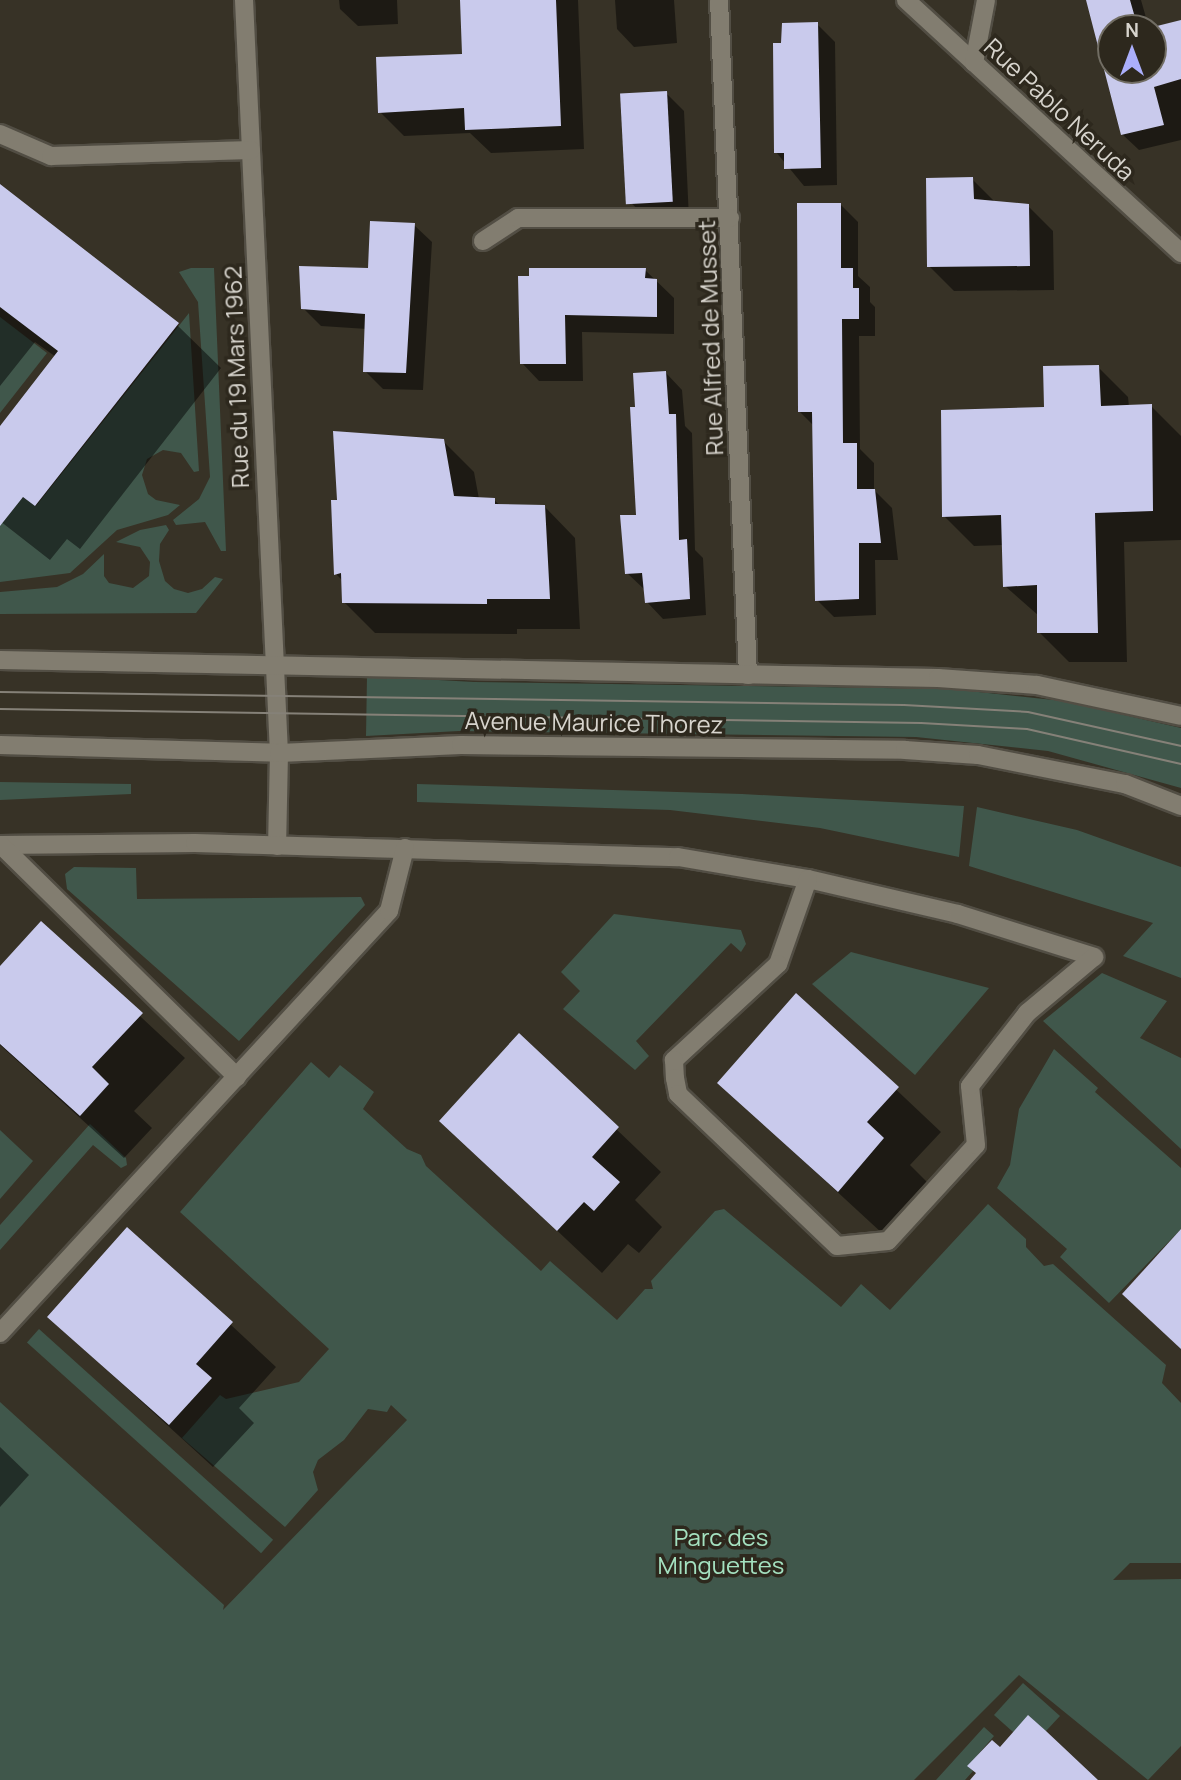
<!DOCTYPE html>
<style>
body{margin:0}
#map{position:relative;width:1181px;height:1780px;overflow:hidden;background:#373226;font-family:Manrope,sans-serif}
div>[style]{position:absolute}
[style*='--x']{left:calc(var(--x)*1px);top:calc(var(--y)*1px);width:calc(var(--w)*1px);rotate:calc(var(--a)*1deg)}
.green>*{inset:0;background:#40574b;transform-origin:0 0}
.shadow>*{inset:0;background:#0007}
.building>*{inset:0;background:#c9caec;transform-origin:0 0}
.roads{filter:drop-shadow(2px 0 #524e44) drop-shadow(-2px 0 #524e44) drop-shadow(0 2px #524e44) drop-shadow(0 -2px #524e44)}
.minor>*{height:18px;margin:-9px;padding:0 9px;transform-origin:9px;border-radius:9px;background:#827d70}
.tram>*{height:2px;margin:-1px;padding:0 1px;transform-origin:1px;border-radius:1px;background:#858178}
span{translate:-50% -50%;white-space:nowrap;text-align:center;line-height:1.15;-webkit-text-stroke:7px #2d281d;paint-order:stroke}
.street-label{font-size:24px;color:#d7d4cd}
.park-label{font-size:24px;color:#a4e1c0}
.north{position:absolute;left:1097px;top:14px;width:70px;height:70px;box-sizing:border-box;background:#2d281d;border:2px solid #716d63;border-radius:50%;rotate:0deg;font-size:19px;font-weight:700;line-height:28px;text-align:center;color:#d7d4cd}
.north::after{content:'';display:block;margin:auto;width:24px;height:32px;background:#abaffb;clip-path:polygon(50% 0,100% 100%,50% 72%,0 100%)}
</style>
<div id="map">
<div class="green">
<div style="clip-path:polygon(191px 268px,214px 268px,226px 551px,221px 551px,205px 522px,176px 525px,173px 520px,199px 499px,210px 477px,198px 302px,179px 272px)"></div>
<div style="clip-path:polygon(189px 313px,199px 471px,194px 472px,181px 453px,163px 450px,147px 459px,142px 475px,148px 494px,156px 500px,180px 505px,168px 515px,117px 530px,70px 573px,0 582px,0 513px,23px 497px,36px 506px)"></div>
<div style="clip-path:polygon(0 317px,47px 353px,0 413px)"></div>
<div style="clip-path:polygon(166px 525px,169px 530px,160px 544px,159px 561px,165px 581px,174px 589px,188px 593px,202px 589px,215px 577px,223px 579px,196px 613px,0 614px,0 592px,57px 587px,83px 574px,104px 554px,104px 576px,109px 583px,133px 588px,149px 576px,150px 562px,140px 547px,116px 542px,140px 530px)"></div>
<div style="clip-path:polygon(367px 676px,474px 682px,951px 689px,1063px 701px,1181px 728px,1181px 788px,1048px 751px,916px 737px,459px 731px,366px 736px)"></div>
<div style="clip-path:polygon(0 782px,131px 784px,131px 794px,0 800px)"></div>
<div style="clip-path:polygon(417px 784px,742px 794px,964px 806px,959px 857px,820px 828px,670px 810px,417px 802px)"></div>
<div style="clip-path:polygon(977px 807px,1077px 830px,1181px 867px,1181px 978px,1123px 956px,1153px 923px,969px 866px)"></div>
<div style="clip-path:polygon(74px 867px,136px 868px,137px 899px,361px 897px,365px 905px,239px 1041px,67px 889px,65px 874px)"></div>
<div style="clip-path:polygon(614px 914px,741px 930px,746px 944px,741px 952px,731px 943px,636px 1041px,649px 1056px,635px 1070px,563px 1009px,580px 991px,561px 972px)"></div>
<div style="clip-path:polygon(851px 952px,989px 988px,915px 1075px,812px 984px)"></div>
<div style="clip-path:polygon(1102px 973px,1167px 1001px,1140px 1038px,1181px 1058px,1181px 1149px,1043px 1021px)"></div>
<div style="clip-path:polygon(1054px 1049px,1098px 1088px,1095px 1092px,1181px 1168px,1181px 1229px,1109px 1303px,1060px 1257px,1067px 1249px,997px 1188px,1010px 1165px,1019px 1109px)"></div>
<div style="clip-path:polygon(311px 1062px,329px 1078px,340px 1065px,374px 1092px,363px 1109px,407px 1149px,421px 1155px,426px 1166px,541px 1271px,550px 1261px,617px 1320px,645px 1289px,653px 1289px,651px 1281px,715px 1211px,724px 1209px,841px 1307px,861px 1284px,890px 1310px,988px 1204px,1026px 1239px,1026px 1247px,1044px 1266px,1053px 1264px,1166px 1365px,1162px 1383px,1181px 1403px,1181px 1563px,1130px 1563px,1113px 1580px,1181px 1579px,1181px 1746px,1148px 1780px,1019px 1675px,914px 1780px,0 1780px,0 1402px,224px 1605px,223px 1610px,407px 1420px,391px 1405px,387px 1412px,368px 1409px,344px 1440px,318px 1460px,313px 1472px,318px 1490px,285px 1527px,182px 1438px,220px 1395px,226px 1399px,299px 1382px,329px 1349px,180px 1212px)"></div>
<div style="clip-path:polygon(90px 1124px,126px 1158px,127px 1165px,121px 1168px,93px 1145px,0 1250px,0 1225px)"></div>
<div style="clip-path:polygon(0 1130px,33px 1161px,0 1199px)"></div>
<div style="left:39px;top:1329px;width:315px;height:18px;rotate:42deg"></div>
<div style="clip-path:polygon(1023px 1683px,1060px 1716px,1046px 1731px,1013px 1732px,994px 1715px)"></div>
<div style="clip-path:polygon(984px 1727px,994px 1736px,968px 1766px,973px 1771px,965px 1780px,936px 1780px)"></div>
</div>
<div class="shadow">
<div style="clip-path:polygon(339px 0,397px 0,398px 24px,358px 26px,340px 9px)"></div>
<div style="clip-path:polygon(461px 0,578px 0,584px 149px,491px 153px,470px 133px,404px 136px,380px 112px,464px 55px)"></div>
<div style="clip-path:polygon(615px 0,674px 0,677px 43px,634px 47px,617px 29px)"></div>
<div style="clip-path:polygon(1088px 0,1141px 0,1149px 28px,1111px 28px,1111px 70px,1153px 70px,1153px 29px,1181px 24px,1181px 140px,1139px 150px,1122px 134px)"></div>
<div style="clip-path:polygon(817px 24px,835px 42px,837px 185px,804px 186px,776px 152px,783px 44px)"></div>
<div style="clip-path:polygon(666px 93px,684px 111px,689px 219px,647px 218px,629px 201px)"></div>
<div style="clip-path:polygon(972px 179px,996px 203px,1028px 206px,1053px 231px,1054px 290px,954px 291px,929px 266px)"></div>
<div style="clip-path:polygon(0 186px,177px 325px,221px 368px,80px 549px,67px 539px,50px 560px,0 521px,0 429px,56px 357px,35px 342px,0 386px)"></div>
<div style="clip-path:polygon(840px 204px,858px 222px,858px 276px,870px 287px,870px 302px,875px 307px,875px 336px,859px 336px,860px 449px,874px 463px,874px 490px,892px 508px,898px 560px,875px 560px,876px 615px,834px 617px,817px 600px,814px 426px,800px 412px)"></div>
<div style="clip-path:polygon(414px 225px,432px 242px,423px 390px,383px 389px,365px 371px,367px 329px,321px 326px,303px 308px,369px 270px)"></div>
<div style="clip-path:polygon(645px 270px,674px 298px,674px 334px,582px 332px,583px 381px,539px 381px,522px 363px,520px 278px)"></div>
<div style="clip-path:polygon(1098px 367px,1128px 397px,1129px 407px,1151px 406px,1181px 436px,1181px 540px,1124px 542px,1127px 662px,1069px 662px,1039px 632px,1039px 616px,1005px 586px,1003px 545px,974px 546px,944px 516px,1046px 409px)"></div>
<div style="clip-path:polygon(666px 373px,682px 390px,685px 426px,692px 433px,695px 550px,703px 558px,706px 615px,663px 619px,647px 602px,645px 590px,627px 573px,637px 517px,637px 408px)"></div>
<div style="clip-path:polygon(443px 441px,474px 472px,479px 499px,494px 500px,501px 506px,545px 507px,575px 538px,580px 629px,517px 629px,517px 634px,375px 633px,344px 602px,343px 581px,336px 574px,339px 501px)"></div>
<div style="clip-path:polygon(41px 924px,185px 1058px,134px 1111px,152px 1128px,124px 1158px,0 1045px,0 969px)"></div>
<div style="clip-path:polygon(797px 996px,941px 1132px,910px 1165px,927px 1182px,883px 1234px,719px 1083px)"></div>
<div style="clip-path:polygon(519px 1036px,661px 1172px,635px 1200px,662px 1227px,639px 1253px,628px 1244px,602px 1273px,441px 1121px)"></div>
<div style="clip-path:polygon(128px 1229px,276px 1367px,239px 1408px,254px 1423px,213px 1467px,49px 1317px)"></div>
<div style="clip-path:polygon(0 1447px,29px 1475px,0 1507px)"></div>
</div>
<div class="building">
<div style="clip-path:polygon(460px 0,556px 0,561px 126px,465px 130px,464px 108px,378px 113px,376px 57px,462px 54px)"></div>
<div style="clip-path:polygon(1086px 0,1130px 0,1138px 28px,1111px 28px,1111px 70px,1153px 70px,1153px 28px,1149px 28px,1181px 20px,1181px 79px,1154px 87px,1164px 125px,1121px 135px)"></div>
<div style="clip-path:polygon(818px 22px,821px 168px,784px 169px,784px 153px,774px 153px,773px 43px,781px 43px,782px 23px)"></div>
<div style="left:667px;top:91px;width:111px;height:47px;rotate:87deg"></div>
<div style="clip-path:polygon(973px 177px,974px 199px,1029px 204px,1030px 266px,927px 267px,926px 178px)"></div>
<div style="clip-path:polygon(0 184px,179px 323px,35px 506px,23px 497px,0 526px,0 426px,58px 351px,0 307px)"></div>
<div style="clip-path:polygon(797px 203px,841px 203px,841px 268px,853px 268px,853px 288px,859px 288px,859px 319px,842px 319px,843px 443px,857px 443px,857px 489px,875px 489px,881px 543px,859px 543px,859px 599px,815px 601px,812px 412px,798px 412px)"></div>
<div style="clip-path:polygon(370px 221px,415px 223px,406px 373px,363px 372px,365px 314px,301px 309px,299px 266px,368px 268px)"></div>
<div style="clip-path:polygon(529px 268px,646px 268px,645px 278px,657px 279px,657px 317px,565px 315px,566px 364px,520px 364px,518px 276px,529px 276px)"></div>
<div style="clip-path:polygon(1099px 365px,1101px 406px,1152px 404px,1153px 511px,1095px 513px,1098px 633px,1037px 633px,1037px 585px,1003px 587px,1001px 515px,942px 517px,941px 410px,1044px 407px,1043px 366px)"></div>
<div style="clip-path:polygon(666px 371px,669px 414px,676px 414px,679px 540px,687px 539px,690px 599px,645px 603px,642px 573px,625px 574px,620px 515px,636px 515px,630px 407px,635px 407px,633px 373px)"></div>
<div style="clip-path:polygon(333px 431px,444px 439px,454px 496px,495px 498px,495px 504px,545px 505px,550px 599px,487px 599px,487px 604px,342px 603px,341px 573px,334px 575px,331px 500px,337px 500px)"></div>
<div style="clip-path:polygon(41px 921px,143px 1013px,92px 1067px,109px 1084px,80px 1116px,0 1044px,0 966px)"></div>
<div style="clip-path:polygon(796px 993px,899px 1087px,867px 1122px,884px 1138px,838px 1192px,717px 1083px)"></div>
<div style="clip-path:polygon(519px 1033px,619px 1127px,592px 1157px,620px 1182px,594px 1211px,584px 1202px,557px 1231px,439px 1121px)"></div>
<div style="clip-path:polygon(127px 1227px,233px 1322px,196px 1364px,212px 1378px,169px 1425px,47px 1317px)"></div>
<div style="clip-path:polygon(1181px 1229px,1181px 1349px,1122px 1294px)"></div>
<div style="clip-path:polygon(1028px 1715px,1046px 1731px,1098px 1780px,970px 1780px,976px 1773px,967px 1766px,992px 1740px,1000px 1747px)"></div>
</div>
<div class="roads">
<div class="minor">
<div style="--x:244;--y:0;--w:754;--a:87.34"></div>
<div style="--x:279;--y:753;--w:93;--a:91.2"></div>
<div style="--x:719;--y:0;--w:676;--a:87.54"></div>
<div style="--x:906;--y:0;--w:374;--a:42.6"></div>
<div style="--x:974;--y:63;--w:64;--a:-79.2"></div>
<div style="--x:0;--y:134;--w:56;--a:23.3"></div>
<div style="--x:51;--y:156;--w:200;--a:-1.7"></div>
<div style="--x:483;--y:241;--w:42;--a:-33.3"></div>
<div style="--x:518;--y:218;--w:212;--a:0"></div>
<div style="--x:0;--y:660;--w:938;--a:1.1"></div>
<div style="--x:938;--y:678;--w:99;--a:4"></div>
<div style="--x:1037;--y:685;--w:147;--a:12.1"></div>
<div style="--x:0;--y:745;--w:279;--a:1.6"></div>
<div style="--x:279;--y:753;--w:182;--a:-2.5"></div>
<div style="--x:461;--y:745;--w:444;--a:0.6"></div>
<div style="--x:905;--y:750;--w:73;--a:3.9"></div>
<div style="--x:978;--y:755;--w:150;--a:11.2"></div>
<div style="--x:1125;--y:784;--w:60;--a:21.4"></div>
<div style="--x:0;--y:845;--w:195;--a:-0.6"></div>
<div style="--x:195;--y:843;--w:483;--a:1.7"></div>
<div style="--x:678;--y:857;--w:132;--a:9.6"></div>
<div style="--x:808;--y:879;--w:154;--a:13.1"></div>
<div style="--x:958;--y:914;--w:143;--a:17.5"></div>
<div style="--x:1;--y:845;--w:331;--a:44.5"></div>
<div style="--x:808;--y:879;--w:90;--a:109.4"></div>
<div style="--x:778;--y:964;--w:142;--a:137.3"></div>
<div style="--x:674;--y:1060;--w:18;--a:87"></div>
<div style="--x:675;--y:1078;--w:16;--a:79"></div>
<div style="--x:678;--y:1094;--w:220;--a:43.7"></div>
<div style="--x:837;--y:1246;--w:51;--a:-5.6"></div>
<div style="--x:888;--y:1241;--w:130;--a:-47.5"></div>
<div style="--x:976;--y:1145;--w:59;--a:-95.8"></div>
<div style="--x:970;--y:1086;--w:93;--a:-52"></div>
<div style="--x:1027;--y:1013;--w:87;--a:-39.9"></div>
<div style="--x:0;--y:1333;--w:574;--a:-47.33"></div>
<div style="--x:389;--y:911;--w:65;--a:-75.7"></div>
</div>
</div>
<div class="tram">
<div style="--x:0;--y:692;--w:904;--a:0.82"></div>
<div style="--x:904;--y:705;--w:124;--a:3.2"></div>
<div style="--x:1028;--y:712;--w:157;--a:12.5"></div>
<div style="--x:0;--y:709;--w:921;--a:0.87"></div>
<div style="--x:921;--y:723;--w:106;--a:3.2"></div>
<div style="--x:1027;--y:729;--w:158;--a:12.8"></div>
</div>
<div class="street-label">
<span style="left:1060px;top:109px;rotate:43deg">Rue Pablo Neruda</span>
<span style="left:710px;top:338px;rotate:-92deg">Rue Alfred de Musset</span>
<span style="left:236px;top:377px;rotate:-92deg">Rue du 19 Mars 1962</span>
<span style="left:594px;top:722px;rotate:1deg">Avenue Maurice Thorez</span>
</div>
<div class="park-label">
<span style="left:721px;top:1551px">Parc des<br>Minguettes</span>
</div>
<div class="north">N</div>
</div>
